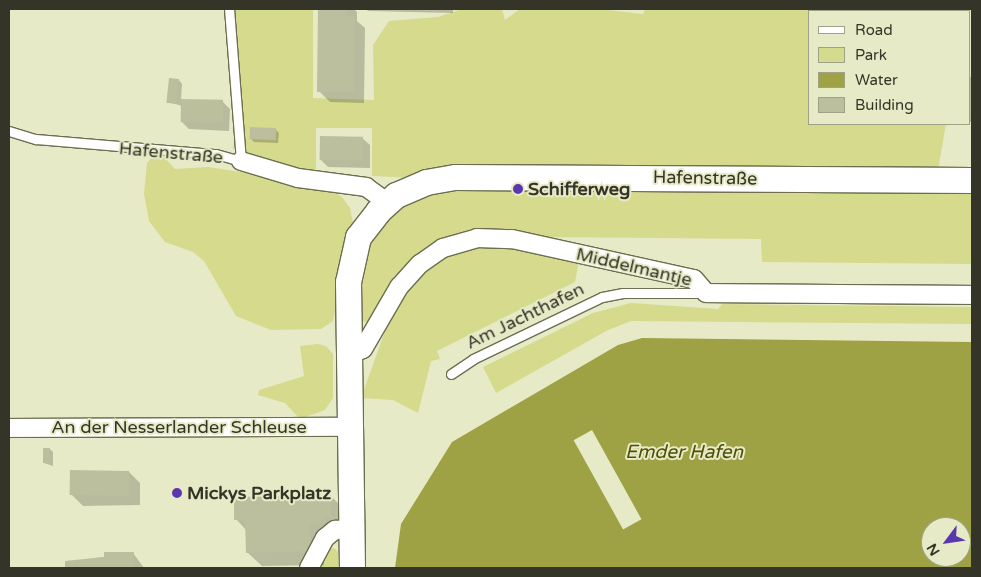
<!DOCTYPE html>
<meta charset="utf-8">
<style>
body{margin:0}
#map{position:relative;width:981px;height:577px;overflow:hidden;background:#e7eac6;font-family:"Varela Round",sans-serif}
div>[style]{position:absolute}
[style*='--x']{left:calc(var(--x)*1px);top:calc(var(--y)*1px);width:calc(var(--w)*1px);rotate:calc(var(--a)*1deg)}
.green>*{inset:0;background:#d5da8d}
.water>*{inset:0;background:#9ea244}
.pier>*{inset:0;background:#e7eac6;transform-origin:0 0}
.shadow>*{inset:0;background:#0003;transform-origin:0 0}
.building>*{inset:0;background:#bcbf9d;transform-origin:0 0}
.roads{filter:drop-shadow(1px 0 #6c6e4f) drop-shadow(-1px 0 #6c6e4f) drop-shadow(0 1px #6c6e4f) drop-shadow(0 -1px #6c6e4f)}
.lane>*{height:9px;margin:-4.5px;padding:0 4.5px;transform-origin:4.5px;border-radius:4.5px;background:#fff}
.street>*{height:18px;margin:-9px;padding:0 9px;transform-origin:9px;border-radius:9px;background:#fff}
.secondary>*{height:25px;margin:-12.5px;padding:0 12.5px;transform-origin:12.5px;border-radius:12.5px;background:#fff}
.dots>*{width:14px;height:14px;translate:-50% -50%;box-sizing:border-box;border:2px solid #e7eac6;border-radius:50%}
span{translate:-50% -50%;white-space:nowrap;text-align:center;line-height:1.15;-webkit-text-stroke:4px #e7eac6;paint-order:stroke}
.street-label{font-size:18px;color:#343528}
.poi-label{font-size:18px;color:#343528;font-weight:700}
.left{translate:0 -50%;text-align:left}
.water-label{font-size:19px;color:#4e5006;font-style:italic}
.frame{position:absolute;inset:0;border:10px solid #343528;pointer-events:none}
.legend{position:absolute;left:808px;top:10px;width:162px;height:115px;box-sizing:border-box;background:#e7eac6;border:1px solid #9fa287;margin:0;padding:6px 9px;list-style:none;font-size:15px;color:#343528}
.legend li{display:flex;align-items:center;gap:10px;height:25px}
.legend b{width:25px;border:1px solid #9fa287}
.north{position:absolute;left:921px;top:517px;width:50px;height:50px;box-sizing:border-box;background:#e7eac6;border:1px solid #9fa287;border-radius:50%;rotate:239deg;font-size:14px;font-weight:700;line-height:20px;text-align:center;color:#343528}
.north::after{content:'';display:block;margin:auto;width:18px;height:22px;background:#5b37af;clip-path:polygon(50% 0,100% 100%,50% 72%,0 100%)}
</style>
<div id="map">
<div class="green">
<div style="clip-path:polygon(229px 9px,313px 9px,313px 98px,374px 100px,373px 45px,389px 21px,438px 17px,462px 9px,502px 9px,505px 20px,520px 9px,598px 9px,643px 14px,645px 9px,965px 9px,810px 11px,810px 124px,946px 124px,935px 188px,972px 189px,972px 264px,762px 262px,761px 239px,546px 237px,542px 253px,579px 261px,575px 282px,437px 351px,440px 359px,431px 361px,418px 413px,393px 400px,361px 398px,388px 323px,381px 319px,365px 322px,358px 318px,354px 245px,435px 179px,372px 176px,372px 128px,316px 128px,316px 173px,233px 149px,237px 119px)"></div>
<div style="clip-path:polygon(153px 156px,164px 157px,175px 169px,208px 167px,241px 172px,334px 192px,342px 197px,350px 208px,353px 223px,333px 321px,321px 329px,271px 330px,236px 316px,204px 261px,193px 252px,165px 242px,149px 221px,144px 194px,147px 163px)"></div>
<div style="clip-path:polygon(631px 303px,718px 309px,722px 304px,972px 307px,972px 324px,631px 321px,608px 330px,496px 393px,483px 367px,593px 313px)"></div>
<div style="clip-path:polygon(318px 344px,326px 346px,333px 354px,333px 398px,325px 410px,300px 419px,285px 403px,258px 395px,259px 390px,304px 376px,300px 346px)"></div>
<div style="clip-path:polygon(334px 548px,338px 552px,339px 568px,318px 568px,328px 549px)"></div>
</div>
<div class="water">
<div style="clip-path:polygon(evenodd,642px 338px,972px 342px,972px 568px,395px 568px,401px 524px,452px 442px,618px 345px,642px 338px,931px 527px,961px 527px,961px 557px,931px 557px,931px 527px)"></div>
</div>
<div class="pier">
<div style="left:592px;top:430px;width:102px;height:21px;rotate:61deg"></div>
</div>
<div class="shadow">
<div style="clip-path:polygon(319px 9px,354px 9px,357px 12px,357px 21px,365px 28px,364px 103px,330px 102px,319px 91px)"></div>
<div style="clip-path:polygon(366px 9px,453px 9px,453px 13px,368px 11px)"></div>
<div style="left:970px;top:78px;width:2px;height:44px"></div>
<div style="clip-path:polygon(179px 80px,182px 84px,181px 100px,223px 102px,230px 109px,229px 131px,189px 129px,182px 122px,182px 106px,169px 102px)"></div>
<div style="clip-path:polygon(276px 130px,279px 133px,278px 143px,254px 142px,251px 139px)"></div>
<div style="clip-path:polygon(362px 138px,370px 145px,370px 168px,328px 167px,321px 160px)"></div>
<div style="clip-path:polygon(50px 449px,53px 452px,53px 466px,44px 463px)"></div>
<div style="clip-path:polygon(129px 472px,140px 483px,140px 505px,83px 506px,72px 495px)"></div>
<div style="clip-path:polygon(331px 496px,345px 510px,346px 532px,324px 538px,324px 565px,262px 566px,247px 552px,246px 530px,236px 519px)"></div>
<div style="clip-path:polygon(133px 553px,144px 568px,66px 568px,66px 562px)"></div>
</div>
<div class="building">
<div style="clip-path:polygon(318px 9px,347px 9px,346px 15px,354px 16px,354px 92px,317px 92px)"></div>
<div style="left:970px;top:77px;width:2px;height:40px"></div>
<div style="left:169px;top:78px;width:10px;height:25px;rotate:6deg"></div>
<div style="left:181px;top:99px;width:42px;height:23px;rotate:1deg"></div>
<div style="left:250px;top:127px;width:26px;height:12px;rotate:2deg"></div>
<div style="left:320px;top:136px;width:43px;height:24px;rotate:1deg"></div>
<div style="left:43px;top:448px;width:7px;height:15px"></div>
<div style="left:70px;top:470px;width:59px;height:25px;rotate:1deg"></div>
<div style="clip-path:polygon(331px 495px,332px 518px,325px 518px,325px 523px,310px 524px,310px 551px,246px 553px,245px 519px,234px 520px,234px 497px)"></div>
<div style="clip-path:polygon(104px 552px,134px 552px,134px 568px,65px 568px,65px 561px,104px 557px)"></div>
</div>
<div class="roads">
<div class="lane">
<div style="--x:9;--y:131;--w:28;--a:17"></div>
<div style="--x:36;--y:139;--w:181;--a:4.8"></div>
<div style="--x:216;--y:154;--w:26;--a:16"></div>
<div style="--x:241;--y:161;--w:152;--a:-94.5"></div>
<div style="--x:451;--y:374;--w:27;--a:-34"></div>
<div style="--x:473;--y:359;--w:143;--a:-25.7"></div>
<div style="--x:602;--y:297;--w:21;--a:-11"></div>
<div style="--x:623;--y:293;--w:81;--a:0"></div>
</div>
<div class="street">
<div style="--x:241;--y:161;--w:59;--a:16.6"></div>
<div style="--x:298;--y:178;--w:69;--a:7.5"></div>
<div style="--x:366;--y:187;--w:26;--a:36"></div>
<div style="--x:347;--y:356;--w:17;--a:-24"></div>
<div style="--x:363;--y:349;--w:72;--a:-59.9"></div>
<div style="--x:399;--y:287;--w:31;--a:-48"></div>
<div style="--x:420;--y:264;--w:28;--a:-35"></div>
<div style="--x:443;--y:248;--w:35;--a:-16"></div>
<div style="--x:477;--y:238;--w:35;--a:2"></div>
<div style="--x:512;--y:239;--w:186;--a:12.4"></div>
<div style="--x:694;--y:279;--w:18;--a:49"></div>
<div style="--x:706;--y:293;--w:266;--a:0.4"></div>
<div style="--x:9;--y:428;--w:339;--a:-0.2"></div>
<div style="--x:309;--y:568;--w:34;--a:-62"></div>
<div style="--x:325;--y:538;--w:13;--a:-39"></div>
<div style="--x:335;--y:530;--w:16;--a:-4"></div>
</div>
<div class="secondary">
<div style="--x:352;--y:568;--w:286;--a:-90.8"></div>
<div style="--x:348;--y:282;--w:46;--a:-77.5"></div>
<div style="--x:358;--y:237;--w:33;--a:-52"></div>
<div style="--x:378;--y:211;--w:24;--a:-42"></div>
<div style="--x:396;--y:195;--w:33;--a:-23"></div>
<div style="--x:426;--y:182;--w:29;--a:-10"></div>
<div style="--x:455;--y:177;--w:517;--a:0.33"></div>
</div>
</div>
<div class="dots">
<div style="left:518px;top:189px;background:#5b37af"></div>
<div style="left:177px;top:493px;background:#5b37af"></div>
</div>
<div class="street-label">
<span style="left:171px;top:153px;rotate:5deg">Hafenstraße</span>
<span style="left:705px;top:178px;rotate:1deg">Hafenstraße</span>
<span style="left:634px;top:267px;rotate:13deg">Middelmantje</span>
<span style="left:525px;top:316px;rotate:-26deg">Am Jachthafen</span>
<span style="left:179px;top:427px">An der Nesserlander Schleuse</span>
</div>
<div class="poi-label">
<span class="left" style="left:528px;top:189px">Schifferweg</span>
<span class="left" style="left:187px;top:493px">Mickys Parkplatz</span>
</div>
<div class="water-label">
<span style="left:684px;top:453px">Emder Hafen</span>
</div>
<div class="frame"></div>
<ul class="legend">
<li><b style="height:6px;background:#fff"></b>Road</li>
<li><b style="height:14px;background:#d5da8d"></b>Park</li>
<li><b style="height:14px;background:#9ea244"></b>Water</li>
<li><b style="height:14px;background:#bcbf9d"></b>Building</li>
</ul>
<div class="north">N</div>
</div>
